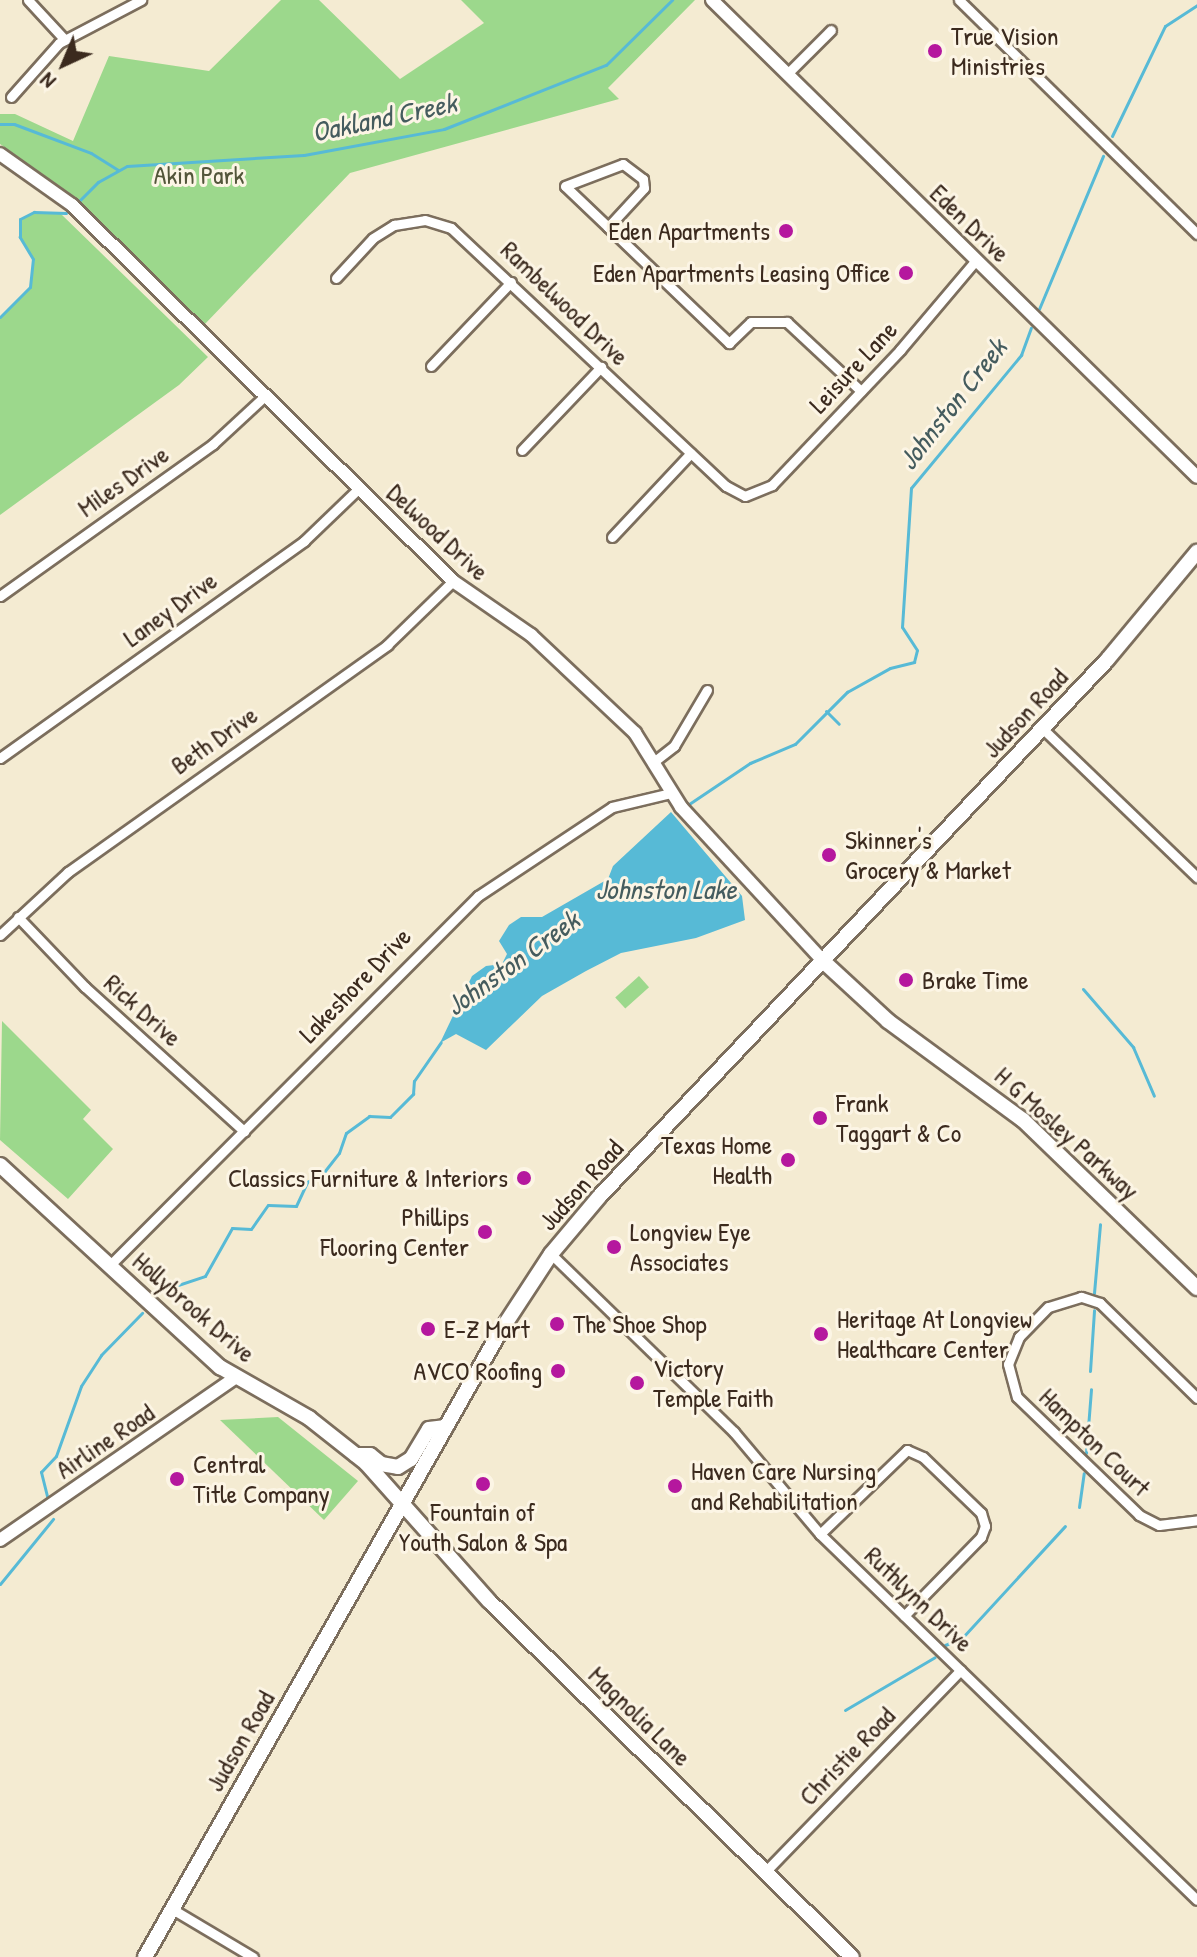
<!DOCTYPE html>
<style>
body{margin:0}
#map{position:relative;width:1197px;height:1957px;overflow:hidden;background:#f4ebd2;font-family:"Patrick Hand",sans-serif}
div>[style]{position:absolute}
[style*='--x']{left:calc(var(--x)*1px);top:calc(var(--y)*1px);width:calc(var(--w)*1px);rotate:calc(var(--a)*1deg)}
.green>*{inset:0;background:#9cd88c;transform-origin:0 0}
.water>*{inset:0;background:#57bad6}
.stream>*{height:3px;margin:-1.5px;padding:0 1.5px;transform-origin:1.5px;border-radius:1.5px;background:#57bad6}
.roads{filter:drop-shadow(2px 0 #7c6e5d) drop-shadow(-2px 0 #7c6e5d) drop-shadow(0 2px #7c6e5d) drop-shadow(0 -2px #7c6e5d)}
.minor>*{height:9px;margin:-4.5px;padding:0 4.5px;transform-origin:4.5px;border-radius:4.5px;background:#fff}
.tertiary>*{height:12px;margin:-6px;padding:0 6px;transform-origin:6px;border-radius:6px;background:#fff}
.secondary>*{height:14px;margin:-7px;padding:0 7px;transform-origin:7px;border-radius:7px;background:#fff}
.primary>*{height:14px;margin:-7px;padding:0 7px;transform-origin:7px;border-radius:7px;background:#fff}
.dots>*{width:22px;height:22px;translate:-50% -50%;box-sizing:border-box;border:4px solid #fcf5e5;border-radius:50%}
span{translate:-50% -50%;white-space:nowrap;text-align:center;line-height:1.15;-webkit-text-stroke:6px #fcf5e5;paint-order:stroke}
.poi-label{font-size:26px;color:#3b2a1e}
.left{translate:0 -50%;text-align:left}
.right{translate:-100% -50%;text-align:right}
.park-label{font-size:26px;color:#53563a}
.street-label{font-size:26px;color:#3b2a1e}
.water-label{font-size:28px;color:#455c5e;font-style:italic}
.north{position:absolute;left:24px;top:24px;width:80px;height:80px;-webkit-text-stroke:6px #fcf5e5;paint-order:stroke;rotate:224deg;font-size:22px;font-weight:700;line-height:32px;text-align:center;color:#3b2a1e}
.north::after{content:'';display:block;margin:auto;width:28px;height:36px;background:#3b2a1e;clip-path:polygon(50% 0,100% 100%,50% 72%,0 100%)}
</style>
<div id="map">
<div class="green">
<div style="clip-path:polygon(281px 0,319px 0,400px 79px,484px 23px,461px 0,695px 0,608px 88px,619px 99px,350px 173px,204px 325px,69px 193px,0 144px,0 114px,15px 114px,73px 141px,109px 56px,209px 71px)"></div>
<div style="clip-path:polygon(34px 212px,61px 214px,208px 357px,179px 385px,0 515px,0 317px,30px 287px,33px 259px,20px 237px,20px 219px)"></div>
<div style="left:639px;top:976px;width:15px;height:32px;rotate:48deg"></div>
<div style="clip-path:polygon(2px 1021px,91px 1110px,83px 1119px,113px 1149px,68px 1199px,0 1140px)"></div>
<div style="clip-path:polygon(278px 1417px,358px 1481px,324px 1520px,220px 1420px)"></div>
</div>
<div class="water">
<div style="clip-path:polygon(671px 812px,742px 896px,745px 920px,696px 938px,621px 953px,586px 971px,542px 996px,486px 1050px,456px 1034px,440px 1043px,472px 976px,486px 966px,502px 964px,507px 954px,499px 941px,509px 925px,521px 917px,542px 917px,608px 879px,613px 866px)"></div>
</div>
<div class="stream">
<div style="--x:0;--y:124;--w:14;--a:0"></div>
<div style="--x:14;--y:124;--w:82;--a:20.6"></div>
<div style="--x:91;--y:153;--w:32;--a:32"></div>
<div style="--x:1112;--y:136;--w:122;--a:-64.3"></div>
<div style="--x:1165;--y:26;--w:38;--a:-33"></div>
<div style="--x:79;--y:201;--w:27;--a:-45"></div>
<div style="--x:98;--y:182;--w:33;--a:-29"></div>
<div style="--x:127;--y:166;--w:177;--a:-3.6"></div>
<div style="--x:304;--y:155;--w:142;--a:-10.5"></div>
<div style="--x:444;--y:129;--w:174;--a:-21.6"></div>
<div style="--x:606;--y:65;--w:93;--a:-44.6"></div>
<div style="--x:1039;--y:309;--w:166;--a:-67.3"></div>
<div style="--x:0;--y:317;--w:42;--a:-45"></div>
<div style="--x:30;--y:287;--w:28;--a:-84"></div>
<div style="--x:33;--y:259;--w:26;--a:-121"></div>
<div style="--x:20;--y:237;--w:18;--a:-90"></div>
<div style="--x:20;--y:219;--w:16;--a:-27"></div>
<div style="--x:34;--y:212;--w:32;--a:2"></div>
<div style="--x:826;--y:711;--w:18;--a:45"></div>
<div style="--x:689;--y:804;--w:73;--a:-33.9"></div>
<div style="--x:750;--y:763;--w:49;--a:-22.9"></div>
<div style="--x:795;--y:744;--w:74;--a:-45"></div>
<div style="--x:847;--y:692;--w:49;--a:-29.2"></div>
<div style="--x:890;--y:668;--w:25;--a:-14"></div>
<div style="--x:914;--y:662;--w:12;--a:-76"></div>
<div style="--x:917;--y:650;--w:27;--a:-123"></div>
<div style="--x:902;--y:627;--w:139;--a:-86.3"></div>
<div style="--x:911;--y:488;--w:173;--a:-50.4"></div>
<div style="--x:1021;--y:355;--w:29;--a:-70"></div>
<div style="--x:1083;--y:989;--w:77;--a:49.2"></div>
<div style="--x:1133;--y:1047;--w:53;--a:66.8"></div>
<div style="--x:163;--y:1290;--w:44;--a:-18.4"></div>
<div style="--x:205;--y:1276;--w:55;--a:-60.6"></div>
<div style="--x:232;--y:1228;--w:19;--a:3"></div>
<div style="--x:251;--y:1229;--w:29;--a:-55"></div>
<div style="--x:268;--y:1205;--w:28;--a:2"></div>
<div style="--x:296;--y:1206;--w:26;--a:-65"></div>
<div style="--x:307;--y:1182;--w:20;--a:-30"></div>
<div style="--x:324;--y:1172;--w:24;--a:-52"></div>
<div style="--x:339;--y:1153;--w:21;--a:-71"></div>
<div style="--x:346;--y:1133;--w:29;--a:-36"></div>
<div style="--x:369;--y:1116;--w:21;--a:3"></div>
<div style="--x:390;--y:1117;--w:33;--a:-45"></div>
<div style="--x:413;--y:1094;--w:13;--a:-86"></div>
<div style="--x:414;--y:1081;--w:47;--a:-55.3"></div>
<div style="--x:1094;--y:1293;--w:69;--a:-85"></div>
<div style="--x:1090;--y:1371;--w:61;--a:-86.2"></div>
<div style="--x:1086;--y:1453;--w:64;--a:-85.5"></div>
<div style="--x:47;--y:1496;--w:25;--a:-104"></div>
<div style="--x:41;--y:1472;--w:22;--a:-47"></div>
<div style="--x:56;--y:1456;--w:74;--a:-70.3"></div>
<div style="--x:81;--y:1386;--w:37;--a:-57"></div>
<div style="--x:101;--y:1355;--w:59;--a:-45.7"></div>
<div style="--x:1079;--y:1507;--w:34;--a:-82"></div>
<div style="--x:0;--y:1584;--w:84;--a:-50.8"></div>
<div style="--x:945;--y:1645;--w:18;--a:-22"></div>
<div style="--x:962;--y:1638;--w:152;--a:-47.4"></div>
<div style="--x:845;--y:1710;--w:104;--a:-30.5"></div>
</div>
<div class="roads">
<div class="minor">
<div style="--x:28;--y:0;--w:54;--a:47.2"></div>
<div style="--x:959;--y:0;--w:334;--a:44.5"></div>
<div style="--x:787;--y:74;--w:62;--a:-45"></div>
<div style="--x:11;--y:97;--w:72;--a:-48.4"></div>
<div style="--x:59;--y:43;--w:93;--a:-27.7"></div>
<div style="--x:623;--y:164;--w:25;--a:37"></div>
<div style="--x:643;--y:179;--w:9;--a:84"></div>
<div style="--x:644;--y:188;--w:53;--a:132.7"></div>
<div style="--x:608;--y:227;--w:59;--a:-136.4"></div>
<div style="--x:565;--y:186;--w:62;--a:-20.8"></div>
<div style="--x:608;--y:227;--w:168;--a:43.8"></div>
<div style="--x:729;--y:343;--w:30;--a:-44"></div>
<div style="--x:751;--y:322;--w:36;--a:0"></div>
<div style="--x:787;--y:322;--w:101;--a:43"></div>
<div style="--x:336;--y:278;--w:54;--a:-47.2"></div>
<div style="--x:373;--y:238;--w:25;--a:-32"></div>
<div style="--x:394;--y:225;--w:31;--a:-9"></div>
<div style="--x:425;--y:220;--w:27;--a:17"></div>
<div style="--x:451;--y:228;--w:377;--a:43.2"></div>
<div style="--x:726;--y:486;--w:21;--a:28"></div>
<div style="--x:745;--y:496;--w:29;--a:-22"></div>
<div style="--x:772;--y:485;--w:186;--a:-46.5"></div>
<div style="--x:900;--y:350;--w:118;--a:-49.8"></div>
<div style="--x:431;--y:366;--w:116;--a:-46.4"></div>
<div style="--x:522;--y:450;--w:115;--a:-46.4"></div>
<div style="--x:612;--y:537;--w:115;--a:-46.8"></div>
<div style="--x:0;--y:596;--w:262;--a:-35.5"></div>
<div style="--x:213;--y:444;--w:72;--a:-42.8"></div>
<div style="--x:1043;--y:729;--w:214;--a:43.9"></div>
<div style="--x:0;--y:758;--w:374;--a:-35.5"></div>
<div style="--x:304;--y:541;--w:76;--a:-43.9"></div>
<div style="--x:656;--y:760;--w:23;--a:-38"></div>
<div style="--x:674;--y:746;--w:65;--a:-59.5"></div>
<div style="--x:18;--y:917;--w:97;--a:46.3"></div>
<div style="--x:85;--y:987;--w:215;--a:42.2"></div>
<div style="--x:0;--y:935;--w:93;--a:-42.8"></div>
<div style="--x:68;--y:872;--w:392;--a:-35.4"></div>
<div style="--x:387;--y:645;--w:92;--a:-44.1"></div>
<div style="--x:551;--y:1254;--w:255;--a:44.2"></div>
<div style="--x:734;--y:1432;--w:133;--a:49.9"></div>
<div style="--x:820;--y:1534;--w:525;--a:44.15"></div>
<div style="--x:109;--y:1266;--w:523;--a:-45.08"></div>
<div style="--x:478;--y:896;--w:161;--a:-33.6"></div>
<div style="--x:612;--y:807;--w:61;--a:-13.3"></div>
<div style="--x:1197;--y:1398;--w:136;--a:-135.6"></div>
<div style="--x:1100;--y:1303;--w:20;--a:-162"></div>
<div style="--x:1081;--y:1297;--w:34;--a:163"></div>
<div style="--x:1048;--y:1307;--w:42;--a:134"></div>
<div style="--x:1019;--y:1337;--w:29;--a:112"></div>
<div style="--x:1008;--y:1364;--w:34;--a:75"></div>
<div style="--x:1017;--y:1397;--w:170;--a:44"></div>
<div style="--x:1139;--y:1515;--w:22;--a:27"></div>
<div style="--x:1159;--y:1525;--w:38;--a:-7"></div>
<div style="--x:820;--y:1534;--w:121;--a:-44"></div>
<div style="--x:907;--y:1450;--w:17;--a:24"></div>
<div style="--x:923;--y:1457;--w:81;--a:44"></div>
<div style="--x:981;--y:1513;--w:14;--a:73"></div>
<div style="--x:985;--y:1526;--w:12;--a:110"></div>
<div style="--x:981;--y:1537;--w:110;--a:134.3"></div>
<div style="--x:765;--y:1872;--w:281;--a:-45.9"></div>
<div style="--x:172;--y:1909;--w:94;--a:30.7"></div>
</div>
<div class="tertiary">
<div style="--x:712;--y:0;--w:680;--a:44.52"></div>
<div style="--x:0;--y:154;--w:88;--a:35.3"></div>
<div style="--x:72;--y:205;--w:535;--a:44.62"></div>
<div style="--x:453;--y:581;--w:95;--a:34.7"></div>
<div style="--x:531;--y:635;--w:143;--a:43.3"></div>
<div style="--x:635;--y:733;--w:87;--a:58.1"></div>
<div style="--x:681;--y:807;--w:209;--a:47.3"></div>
<div style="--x:0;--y:1540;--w:285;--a:-34.6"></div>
</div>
<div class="secondary">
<div style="--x:823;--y:961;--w:88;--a:42.7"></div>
<div style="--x:888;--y:1021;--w:167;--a:36.3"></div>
<div style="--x:1023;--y:1120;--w:242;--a:44"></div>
<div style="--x:0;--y:1165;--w:299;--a:42.6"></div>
<div style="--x:220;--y:1367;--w:103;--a:29.8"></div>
<div style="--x:309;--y:1418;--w:73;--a:38.3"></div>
<div style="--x:366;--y:1463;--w:185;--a:48.3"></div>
<div style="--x:489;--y:1601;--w:508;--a:44.44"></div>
</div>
<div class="primary">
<div style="--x:356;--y:1455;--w:14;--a:0"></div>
<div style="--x:370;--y:1455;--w:14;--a:39"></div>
<div style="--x:381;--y:1464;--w:17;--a:10"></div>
<div style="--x:398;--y:1467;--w:15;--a:-32"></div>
<div style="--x:411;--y:1459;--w:35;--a:-59"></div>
<div style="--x:429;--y:1429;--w:17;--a:-7"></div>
<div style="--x:145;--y:1957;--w:715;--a:-60.42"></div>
<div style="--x:498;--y:1335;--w:97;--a:-56.8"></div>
<div style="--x:551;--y:1254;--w:75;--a:-49.9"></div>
<div style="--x:599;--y:1197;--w:739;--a:-46.59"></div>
<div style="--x:1107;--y:660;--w:141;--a:-50.2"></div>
</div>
</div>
<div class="dots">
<div style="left:935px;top:51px;background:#b5179e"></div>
<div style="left:786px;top:231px;background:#b5179e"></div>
<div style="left:906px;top:273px;background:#b5179e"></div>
<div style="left:829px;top:855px;background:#b5179e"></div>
<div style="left:906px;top:980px;background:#b5179e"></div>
<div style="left:820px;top:1118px;background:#b5179e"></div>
<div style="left:788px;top:1160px;background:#b5179e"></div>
<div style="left:524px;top:1178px;background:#b5179e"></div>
<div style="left:485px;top:1232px;background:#b5179e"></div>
<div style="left:614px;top:1247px;background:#b5179e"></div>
<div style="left:557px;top:1324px;background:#b5179e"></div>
<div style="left:428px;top:1329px;background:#b5179e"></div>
<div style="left:821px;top:1334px;background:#b5179e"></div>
<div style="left:558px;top:1371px;background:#b5179e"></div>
<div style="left:637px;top:1383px;background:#b5179e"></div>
<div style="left:177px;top:1479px;background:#b5179e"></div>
<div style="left:483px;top:1484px;background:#b5179e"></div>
<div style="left:675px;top:1486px;background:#b5179e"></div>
</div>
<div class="poi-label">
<span class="left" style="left:951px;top:51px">True Vision<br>Ministries</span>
<span class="right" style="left:770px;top:231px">Eden Apartments</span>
<span class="right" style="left:890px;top:273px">Eden Apartments Leasing Office</span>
<span class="left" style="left:845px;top:855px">Skinner's<br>Grocery &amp; Market</span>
<span class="left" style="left:922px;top:980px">Brake Time</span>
<span class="left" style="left:836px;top:1118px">Frank<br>Taggart &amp; Co</span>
<span class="right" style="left:772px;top:1160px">Texas Home<br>Health</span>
<span class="right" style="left:508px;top:1178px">Classics Furniture &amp; Interiors</span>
<span class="right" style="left:469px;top:1232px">Phillips<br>Flooring Center</span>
<span class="left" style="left:630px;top:1247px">Longview Eye<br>Associates</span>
<span class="left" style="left:837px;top:1334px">Heritage At Longview<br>Healthcare Center</span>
<span class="left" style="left:573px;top:1324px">The Shoe Shop</span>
<span class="left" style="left:444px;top:1329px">E-Z Mart</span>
<span class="left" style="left:653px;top:1383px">Victory<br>Temple Faith</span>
<span class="right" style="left:542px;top:1371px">AVCO Roofing</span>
<span class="left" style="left:193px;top:1479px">Central<br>Title Company</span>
<span class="left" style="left:691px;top:1486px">Haven Care Nursing<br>and Rehabilitation</span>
<span style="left:483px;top:1527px">Fountain of<br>Youth Salon &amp; Spa</span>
</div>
<div class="park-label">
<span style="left:199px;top:175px">Akin Park</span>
</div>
<div class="street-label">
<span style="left:970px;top:223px;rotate:44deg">Eden Drive</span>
<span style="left:565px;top:303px;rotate:44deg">Rambelwood Drive</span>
<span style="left:853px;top:367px;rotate:-47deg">Leisure Lane</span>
<span style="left:123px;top:481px;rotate:-35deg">Miles Drive</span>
<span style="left:438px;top:532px;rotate:43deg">Delwood Drive</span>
<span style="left:170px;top:609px;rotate:-36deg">Laney Drive</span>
<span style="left:1025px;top:713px;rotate:-47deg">Judson Road</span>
<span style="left:214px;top:740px;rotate:-35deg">Beth Drive</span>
<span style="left:355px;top:985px;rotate:-46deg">Lakeshore Drive</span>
<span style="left:143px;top:1010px;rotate:42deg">Rick Drive</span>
<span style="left:1067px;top:1133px;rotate:42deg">H G Mosley Parkway</span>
<span style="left:581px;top:1185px;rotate:-48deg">Judson Road</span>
<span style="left:194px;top:1307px;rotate:41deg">Hollybrook Drive</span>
<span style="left:105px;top:1441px;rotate:-34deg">Airline Road</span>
<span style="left:1095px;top:1442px;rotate:44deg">Hampton Court</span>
<span style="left:919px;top:1599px;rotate:44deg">Ruthlynn Drive</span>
<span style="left:640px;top:1716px;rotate:44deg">Magnolia Lane</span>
<span style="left:240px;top:1741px;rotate:-60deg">Judson Road</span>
<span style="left:847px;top:1756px;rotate:-46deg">Christie Road</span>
</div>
<div class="water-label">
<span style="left:384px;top:117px;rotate:-12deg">Oakland Creek</span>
<span style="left:952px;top:404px;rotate:-52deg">Johnston Creek</span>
<span style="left:666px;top:889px">Johnston Lake</span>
<span style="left:512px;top:963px;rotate:-36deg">Johnston Creek</span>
</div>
<div class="north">N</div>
</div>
